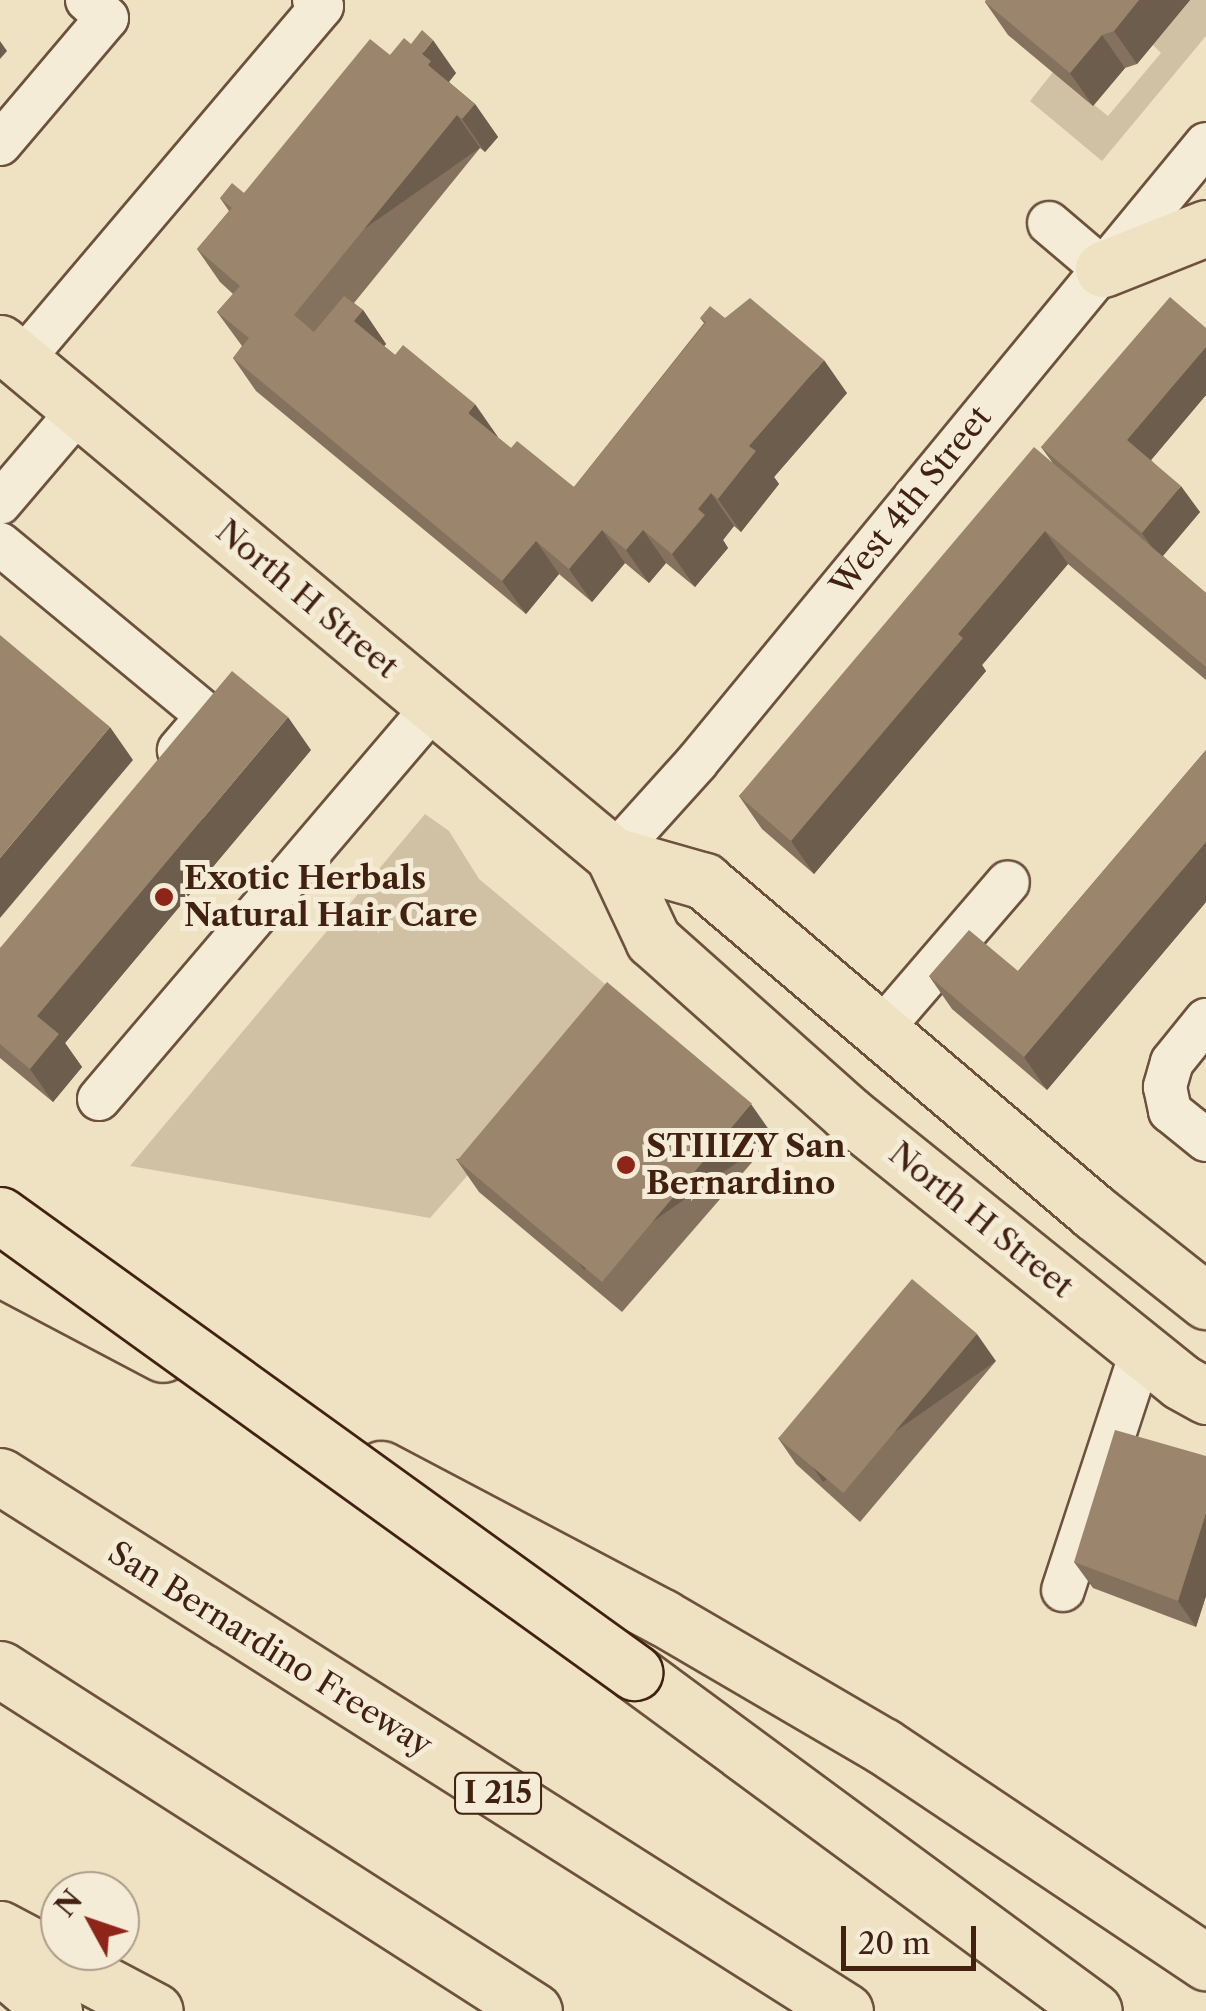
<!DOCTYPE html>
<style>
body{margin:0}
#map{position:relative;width:1206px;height:2011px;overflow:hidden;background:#eee2c2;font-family:"Libre Caslon Text",serif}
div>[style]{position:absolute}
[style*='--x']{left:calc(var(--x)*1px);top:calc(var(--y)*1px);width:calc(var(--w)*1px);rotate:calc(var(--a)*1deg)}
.green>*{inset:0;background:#d1c1a4}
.roads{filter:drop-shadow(2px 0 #6d513d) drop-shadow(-2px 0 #6d513d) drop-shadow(0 2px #6d513d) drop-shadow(0 -2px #6d513d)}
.minor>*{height:42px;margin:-21px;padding:0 21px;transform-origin:21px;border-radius:21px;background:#f4ecd7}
.major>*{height:55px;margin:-27.5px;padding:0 27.5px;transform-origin:27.5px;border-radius:27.5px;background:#eee2c2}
.highway>*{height:55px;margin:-27.5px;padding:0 27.5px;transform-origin:27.5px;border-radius:27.5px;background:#eee2c2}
.bridges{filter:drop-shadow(2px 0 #422111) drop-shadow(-2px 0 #422111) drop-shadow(0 2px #422111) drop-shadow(0 -2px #422111)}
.highway-bridge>*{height:55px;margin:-27.5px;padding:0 27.5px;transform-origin:27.5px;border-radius:27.5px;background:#eee2c2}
.wall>*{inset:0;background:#85725e}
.shaded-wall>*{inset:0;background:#6c5d4c;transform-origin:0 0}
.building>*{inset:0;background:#9b856d;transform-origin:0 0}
.dots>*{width:28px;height:28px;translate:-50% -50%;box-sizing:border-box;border:5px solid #f4ecd7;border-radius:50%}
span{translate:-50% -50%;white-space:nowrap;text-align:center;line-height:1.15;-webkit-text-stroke:10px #f4ecd7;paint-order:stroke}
.shield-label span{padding:2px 8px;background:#f4ecd7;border:2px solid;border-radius:8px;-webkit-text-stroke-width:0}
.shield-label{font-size:30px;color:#422111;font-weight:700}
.street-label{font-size:32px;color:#422111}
.poi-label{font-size:32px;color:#422111;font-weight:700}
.left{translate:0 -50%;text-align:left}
.north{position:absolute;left:40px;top:1871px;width:100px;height:100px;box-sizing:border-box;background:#f4ecd7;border:2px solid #ad9b88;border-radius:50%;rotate:310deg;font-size:28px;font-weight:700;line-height:40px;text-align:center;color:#422111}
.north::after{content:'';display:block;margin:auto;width:35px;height:45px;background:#8f2418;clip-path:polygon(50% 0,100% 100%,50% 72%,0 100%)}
.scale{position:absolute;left:841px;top:1926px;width:135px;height:45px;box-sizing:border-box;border:5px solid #422111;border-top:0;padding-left:12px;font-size:30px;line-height:35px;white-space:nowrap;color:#422111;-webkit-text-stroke:8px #f4ecd7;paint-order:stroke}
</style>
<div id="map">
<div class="green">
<div style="clip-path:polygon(1188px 0,1206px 0,1206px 36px,1102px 161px,1030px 101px,1053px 72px,1108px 116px,1161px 53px,1152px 44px)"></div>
<div style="clip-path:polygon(425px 814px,449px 831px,479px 879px,623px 999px,430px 1218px,130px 1166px)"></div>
</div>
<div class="roads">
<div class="minor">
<div style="--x:0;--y:144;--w:165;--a:-49.7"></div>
<div style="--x:107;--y:18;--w:27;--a:-138"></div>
<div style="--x:1049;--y:223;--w:71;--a:40.4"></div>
<div style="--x:21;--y:361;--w:465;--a:-49.7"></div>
<div style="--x:322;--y:6;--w:10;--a:-143"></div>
<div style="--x:0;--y:503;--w:123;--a:-49.6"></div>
<div style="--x:0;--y:544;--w:270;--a:39.6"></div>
<div style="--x:208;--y:716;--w:45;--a:130.5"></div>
<div style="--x:613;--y:855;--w:124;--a:-47.9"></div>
<div style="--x:696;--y:763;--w:802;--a:-50.51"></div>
<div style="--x:1206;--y:1020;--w:54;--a:129"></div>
<div style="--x:1172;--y:1062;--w:26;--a:106"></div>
<div style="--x:1165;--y:1087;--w:25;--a:78"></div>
<div style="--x:1170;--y:1111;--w:46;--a:38.9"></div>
<div style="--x:880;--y:1031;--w:196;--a:-49.3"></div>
<div style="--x:99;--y:1099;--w:516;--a:-49.56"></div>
<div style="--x:1063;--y:1590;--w:253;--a:-71.8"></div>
</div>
<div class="major">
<div style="--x:1103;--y:269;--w:111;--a:-21.7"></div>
<div style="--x:0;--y:343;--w:799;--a:39.87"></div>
<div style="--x:613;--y:855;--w:95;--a:15.9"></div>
<div style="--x:704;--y:881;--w:513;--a:40.33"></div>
<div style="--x:1095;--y:1213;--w:142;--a:38.4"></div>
<div style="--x:613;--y:855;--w:94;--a:64.8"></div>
<div style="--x:653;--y:940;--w:261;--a:41.7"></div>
<div style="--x:848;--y:1114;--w:427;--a:38.8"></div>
<div style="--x:1181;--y:1382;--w:29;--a:29"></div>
</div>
<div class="highway">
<div style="--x:0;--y:1268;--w:184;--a:27.8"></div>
<div style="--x:381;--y:1469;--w:318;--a:27.8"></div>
<div style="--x:662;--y:1617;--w:256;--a:30.3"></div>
<div style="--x:883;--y:1746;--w:389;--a:33.8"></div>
<div style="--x:0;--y:1476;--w:1000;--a:32.34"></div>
<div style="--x:0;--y:1669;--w:634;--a:32.64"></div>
<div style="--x:634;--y:1672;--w:571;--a:36.39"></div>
<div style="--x:0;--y:1929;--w:175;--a:27.9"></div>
<div style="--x:0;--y:1965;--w:71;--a:40.4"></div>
</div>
</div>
<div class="bridges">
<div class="highway-bridge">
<div style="--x:0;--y:1215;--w:782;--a:35.78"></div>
</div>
</div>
<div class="wall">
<div style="clip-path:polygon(986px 0,1190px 0,1137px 64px,1125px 68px,1093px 106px,1008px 35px,985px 2px)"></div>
<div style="clip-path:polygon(411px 44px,456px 73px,449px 82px,475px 104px,498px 137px,485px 152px,480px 148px,354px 303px,363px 310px,386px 344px,384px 346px,511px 448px,574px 487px,704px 323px,700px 318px,725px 318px,847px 393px,774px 477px,779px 484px,741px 532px,734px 526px,723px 540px,728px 548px,695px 587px,666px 563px,649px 583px,625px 563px,592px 602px,559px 574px,526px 614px,256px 391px,233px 358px,242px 346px,217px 312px,233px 294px,220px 282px,197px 249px,229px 211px,220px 198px,244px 193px,390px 55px)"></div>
<div style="clip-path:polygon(1206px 328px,1206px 395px,1151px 460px,1200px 512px,1163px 556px,1206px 593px,1206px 680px,1068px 564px,982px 665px,986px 671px,814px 874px,762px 829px,739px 796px,1052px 462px,1041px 447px)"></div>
<div style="clip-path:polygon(311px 750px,65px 1043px,82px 1067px,53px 1102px,0 1058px,0 948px)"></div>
<div style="clip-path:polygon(1206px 750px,1206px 902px,1047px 1090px,952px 1009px,929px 976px,1018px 971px)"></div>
<div style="clip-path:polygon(774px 1137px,622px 1312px,479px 1192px,456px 1159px)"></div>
<div style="clip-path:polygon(996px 1361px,860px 1522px,796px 1464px,778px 1438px)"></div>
<div style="clip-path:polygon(1206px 1456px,1206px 1596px,1196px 1627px,1093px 1588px,1074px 1562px)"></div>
</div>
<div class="shaded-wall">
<div style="clip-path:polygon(1139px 0,1190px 0,1137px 64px,1114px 31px)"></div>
<div style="clip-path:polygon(1102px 35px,1125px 68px,1093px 106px,1070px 73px)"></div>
<div style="clip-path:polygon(433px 40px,456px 73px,447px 84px,428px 65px,422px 54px)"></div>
<div style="clip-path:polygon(0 41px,7px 51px,0 59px)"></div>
<div style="clip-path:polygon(475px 104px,498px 137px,485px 152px,462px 119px)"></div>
<div style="left:457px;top:115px;width:40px;height:258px;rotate:55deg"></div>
<div style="clip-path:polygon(363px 310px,386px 344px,377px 354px,354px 321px)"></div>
<div style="clip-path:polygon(1206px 347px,1206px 395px,1146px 466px,1127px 440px)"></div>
<div style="clip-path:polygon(824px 360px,847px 393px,774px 477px,779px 484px,741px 532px,718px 499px,749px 446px)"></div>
<div style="clip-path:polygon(475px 404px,498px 437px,491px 446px,468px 413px)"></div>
<div style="clip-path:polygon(1181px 486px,1200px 512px,1160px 559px,1142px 533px)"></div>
<div style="clip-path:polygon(711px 493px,734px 526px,723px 540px,728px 548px,695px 587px,672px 554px,698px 509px)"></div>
<div style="clip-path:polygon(602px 530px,625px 563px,592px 602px,569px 569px)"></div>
<div style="clip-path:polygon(643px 530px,666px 563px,649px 583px,626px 550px)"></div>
<div style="clip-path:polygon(1045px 531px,1068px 564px,982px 665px,986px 671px,814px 874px,791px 841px,958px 634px)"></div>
<div style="clip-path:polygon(536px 541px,559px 574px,526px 614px,502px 581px)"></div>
<div style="clip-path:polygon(288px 717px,311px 750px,65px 1043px,82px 1067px,53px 1102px,30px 1069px,37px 1016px)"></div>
<div style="clip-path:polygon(110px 727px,133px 760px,0 918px,0 858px)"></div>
<div style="clip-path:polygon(1206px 842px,1206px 902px,1047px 1090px,1024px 1057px)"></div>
<div style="left:751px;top:1104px;width:40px;height:232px;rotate:55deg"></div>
<div style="left:977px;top:1334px;width:33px;height:211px;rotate:55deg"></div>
<div style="clip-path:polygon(1206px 1513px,1206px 1596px,1196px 1627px,1178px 1601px)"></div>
</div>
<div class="building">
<div style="clip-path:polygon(986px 0,1139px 0,1114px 31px,1102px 35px,1070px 73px,985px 2px)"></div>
<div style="clip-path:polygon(422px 30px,433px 40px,422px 54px,431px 61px,428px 65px,475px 104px,462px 119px,457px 115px,294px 315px,314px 332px,344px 296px,363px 310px,354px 321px,395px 355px,403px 345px,475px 404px,468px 413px,511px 448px,517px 441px,574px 487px,706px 322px,700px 318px,710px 306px,725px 318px,750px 298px,824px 360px,749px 446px,756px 451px,718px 499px,711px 493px,698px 509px,705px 515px,672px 554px,643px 530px,626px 550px,602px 530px,569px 569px,536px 541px,502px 581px,233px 358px,249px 338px,217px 312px,240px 286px,197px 249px,232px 208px,220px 198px,232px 183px,244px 193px,370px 39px,390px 55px,404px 38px,411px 44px)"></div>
<div style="clip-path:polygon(1170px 297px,1206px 328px,1206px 347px,1127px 440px,1181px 486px,1142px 533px,1041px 447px)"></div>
<div style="clip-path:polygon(1034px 447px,1206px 593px,1206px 667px,1045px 531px,958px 634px,963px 638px,791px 841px,739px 796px)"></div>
<div style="clip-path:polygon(0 635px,110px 727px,0 858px)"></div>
<div style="clip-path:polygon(232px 671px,288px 717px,37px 1016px,59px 1034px,30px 1069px,0 1044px,0 948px)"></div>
<div style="clip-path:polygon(1206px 750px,1206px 842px,1024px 1057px,929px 976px,969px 930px,1018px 971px)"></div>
<div style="left:607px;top:982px;width:189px;height:233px;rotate:40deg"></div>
<div style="left:912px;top:1279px;width:85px;height:208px;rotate:40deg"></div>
<div style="clip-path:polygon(1115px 1430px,1206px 1456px,1206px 1513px,1178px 1601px,1074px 1562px)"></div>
</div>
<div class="dots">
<div style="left:164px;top:897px;background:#8f2418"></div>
<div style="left:626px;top:1165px;background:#8f2418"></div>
</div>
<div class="shield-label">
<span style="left:498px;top:1793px">I 215</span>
</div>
<div class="street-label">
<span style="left:911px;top:501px;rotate:-51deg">West 4th Street</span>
<span style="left:307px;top:599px;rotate:40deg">North H Street</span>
<span style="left:981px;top:1220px;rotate:39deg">North H Street</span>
<span style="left:270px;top:1649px;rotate:32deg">San Bernardino Freeway</span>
</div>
<div class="poi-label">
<span class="left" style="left:184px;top:897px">Exotic Herbals<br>Natural Hair Care</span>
<span class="left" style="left:646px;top:1165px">STIIIZY San<br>Bernardino</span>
</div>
<div class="north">N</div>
<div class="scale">20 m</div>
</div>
